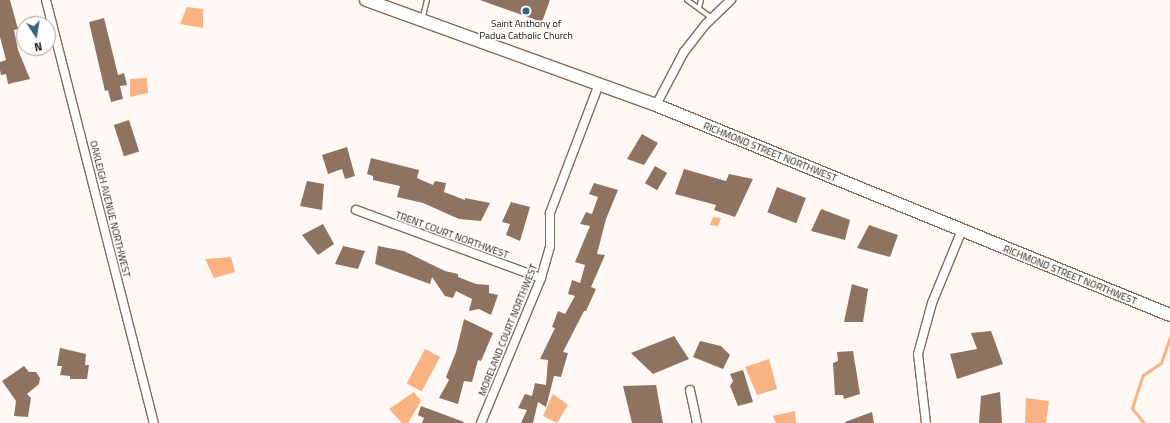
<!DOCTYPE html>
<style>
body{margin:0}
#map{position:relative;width:1170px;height:423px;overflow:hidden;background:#fff8f4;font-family:"Titillium Web",sans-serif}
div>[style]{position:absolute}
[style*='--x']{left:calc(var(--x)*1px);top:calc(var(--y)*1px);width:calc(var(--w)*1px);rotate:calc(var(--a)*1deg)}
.water>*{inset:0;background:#f9b383;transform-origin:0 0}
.stream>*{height:3px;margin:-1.5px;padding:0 1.5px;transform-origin:1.5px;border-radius:1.5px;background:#f9b383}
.building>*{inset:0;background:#8e7361;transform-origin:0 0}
.roads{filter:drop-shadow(1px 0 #856a58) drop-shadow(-1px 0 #856a58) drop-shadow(0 1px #856a58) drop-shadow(0 -1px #856a58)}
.lane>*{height:4px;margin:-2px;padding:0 2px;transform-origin:2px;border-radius:2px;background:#fff}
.street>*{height:8px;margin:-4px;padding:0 4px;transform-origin:4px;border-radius:4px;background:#fff}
.secondary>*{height:12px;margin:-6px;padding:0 6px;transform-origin:6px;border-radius:6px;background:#fff}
.dots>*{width:11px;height:11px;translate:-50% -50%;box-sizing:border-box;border:2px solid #fff;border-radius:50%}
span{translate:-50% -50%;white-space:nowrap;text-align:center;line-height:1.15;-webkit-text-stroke:3px #fff;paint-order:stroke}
.poi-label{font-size:10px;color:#1d120b}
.street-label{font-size:10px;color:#1d120b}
.north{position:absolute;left:16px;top:16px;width:40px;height:40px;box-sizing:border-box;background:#fff;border:1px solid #a5a09d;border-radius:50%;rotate:168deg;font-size:11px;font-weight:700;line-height:16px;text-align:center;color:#1d120b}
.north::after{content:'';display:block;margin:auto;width:14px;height:18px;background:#326682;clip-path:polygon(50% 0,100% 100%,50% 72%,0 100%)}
</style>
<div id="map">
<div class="water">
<div style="clip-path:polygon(187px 7px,203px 9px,203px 28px,180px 24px)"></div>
<div style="clip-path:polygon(147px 78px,148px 93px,130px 97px,130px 79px)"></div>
<div style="clip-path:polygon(713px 217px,721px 218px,718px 226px,710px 225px)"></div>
<div style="clip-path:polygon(231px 257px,235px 272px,214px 278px,205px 259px)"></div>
<div style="left:425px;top:349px;width:17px;height:39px;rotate:28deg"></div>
<div style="clip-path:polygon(769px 359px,777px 389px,757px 395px,745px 367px)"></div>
<div style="clip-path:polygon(414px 392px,421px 401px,408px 423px,402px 423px,389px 409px)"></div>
<div style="clip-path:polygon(553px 394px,568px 405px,557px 423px,543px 416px)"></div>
<div style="clip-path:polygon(1026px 398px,1049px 401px,1046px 423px,1025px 423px)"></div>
<div style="clip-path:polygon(795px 411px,796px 423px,776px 423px,773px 416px)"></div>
</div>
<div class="stream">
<div style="--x:1144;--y:423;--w:19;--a:-129"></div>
<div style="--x:1132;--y:408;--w:35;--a:-72"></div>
<div style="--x:1143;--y:375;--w:22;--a:-34"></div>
<div style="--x:1161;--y:363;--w:28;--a:-71"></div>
</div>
<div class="building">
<div style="clip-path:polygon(0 0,10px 0,18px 29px,14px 30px,18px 50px,30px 79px,8px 84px,6px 74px,1px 75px,0 70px,0 62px,6px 60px,0 37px)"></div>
<div style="clip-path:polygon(480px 0,550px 0,542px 22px)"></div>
<div style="clip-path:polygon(104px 18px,118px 75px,124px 73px,127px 85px,120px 86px,123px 99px,111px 102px,108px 90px,105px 91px,89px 22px)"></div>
<div style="left:129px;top:120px;width:33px;height:16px;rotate:72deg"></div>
<div style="clip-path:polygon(642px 134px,658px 143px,644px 165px,627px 159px)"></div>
<div style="clip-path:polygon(347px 147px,355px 176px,345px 179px,342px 169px,328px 174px,322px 155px)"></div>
<div style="clip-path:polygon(371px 158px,419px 170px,417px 178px,433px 185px,435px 181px,446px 183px,444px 192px,465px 200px,465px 198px,490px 203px,481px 221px,459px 219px,423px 203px,397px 197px,400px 186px,373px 180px,373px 176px,367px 174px)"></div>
<div style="left:655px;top:166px;width:14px;height:20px;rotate:30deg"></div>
<div style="clip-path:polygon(684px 169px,726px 181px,729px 174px,753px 179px,735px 217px,714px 210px,716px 205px,675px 194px)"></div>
<div style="clip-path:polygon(307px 181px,324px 184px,322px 210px,300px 206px)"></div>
<div style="clip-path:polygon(594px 183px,618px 190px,606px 219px,597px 254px,605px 255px,591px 287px,596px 289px,586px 311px,584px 311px,563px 352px,568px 353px,561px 377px,554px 376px,546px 407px,538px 402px,533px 423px,521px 423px,527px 410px,518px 408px,525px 394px,532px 396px,535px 383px,546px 385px,548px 360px,540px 359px,555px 328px,552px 327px,558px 311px,565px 314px,575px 296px,568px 294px,572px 280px,580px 283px,585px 265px,575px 262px,590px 226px,580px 224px,586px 212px,592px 214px,598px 197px,589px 194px)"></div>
<div style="left:777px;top:187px;width:31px;height:27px;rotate:21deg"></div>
<div style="clip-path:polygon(511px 202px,530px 207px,520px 241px,506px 235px,510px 224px,502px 222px)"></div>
<div style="clip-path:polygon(821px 209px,850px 220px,845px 240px,811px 231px)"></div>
<div style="clip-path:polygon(323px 224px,334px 244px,318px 255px,302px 235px)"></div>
<div style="clip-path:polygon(869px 225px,898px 235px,890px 257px,857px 248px)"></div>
<div style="clip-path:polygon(343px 246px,365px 251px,358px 269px,335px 264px)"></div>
<div style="clip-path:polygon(378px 246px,404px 251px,445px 271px,458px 274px,458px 277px,476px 284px,489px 285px,489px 293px,498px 295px,491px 315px,479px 309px,469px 311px,472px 299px,456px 291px,453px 298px,445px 296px,432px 277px,430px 284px,375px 264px)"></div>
<div style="clip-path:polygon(852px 284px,868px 289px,863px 322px,844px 322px)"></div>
<div style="clip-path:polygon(464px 319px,493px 333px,481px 361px,478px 360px,472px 382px,464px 381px,458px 404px,439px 398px,449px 380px,446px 377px,456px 352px)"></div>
<div style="clip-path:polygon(991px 331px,1003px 364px,957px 379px,950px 354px,977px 349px,971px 333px)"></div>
<div style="clip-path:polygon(674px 336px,689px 359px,653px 374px,631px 353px)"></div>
<div style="clip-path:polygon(700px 341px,721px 346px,730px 355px,723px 369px,693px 357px)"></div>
<div style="clip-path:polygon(60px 348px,86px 354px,85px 365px,89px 365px,87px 379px,70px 379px,70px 376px,60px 375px,62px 366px,57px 366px)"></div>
<div style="clip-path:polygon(853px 351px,860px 394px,844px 399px,843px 395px,835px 395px,833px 363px,838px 361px,837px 352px)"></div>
<div style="clip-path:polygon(24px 366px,29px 372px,36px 372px,40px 378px,39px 384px,27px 394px,31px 398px,28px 417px,14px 416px,16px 401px,2px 381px)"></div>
<div style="clip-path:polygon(743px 370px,753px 402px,738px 406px,730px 386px,733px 381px,730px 374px)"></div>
<div style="clip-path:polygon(656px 385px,663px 423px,632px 423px,623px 386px)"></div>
<div style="clip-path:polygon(1000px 392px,1002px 423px,979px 423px,981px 396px)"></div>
<div style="clip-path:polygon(421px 406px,464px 422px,463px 423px,422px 423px,424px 418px,418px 415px)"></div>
<div style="clip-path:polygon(872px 412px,874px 423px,845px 423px,845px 422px)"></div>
</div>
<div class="roads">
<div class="lane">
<div style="--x:687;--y:0;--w:31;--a:36"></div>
<div style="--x:699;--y:8;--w:8;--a:-76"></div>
<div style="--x:422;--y:20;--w:21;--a:-76"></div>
</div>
<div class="street">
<div style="--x:46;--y:0;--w:437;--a:75.7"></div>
<div style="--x:656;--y:105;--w:60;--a:-62.2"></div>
<div style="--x:684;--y:52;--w:36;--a:-52"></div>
<div style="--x:706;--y:24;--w:35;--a:-44"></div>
<div style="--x:356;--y:210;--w:197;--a:20.2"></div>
<div style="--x:690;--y:390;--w:34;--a:78"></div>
<div style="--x:481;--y:423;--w:157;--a:-67.5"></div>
<div style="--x:541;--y:278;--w:32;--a:-74"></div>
<div style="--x:550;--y:247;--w:34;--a:-90"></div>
<div style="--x:550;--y:213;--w:138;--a:-69.2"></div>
<div style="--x:926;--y:423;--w:69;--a:-96.6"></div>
<div style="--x:918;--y:354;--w:53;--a:-74.6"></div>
<div style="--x:932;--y:303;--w:79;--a:-67.7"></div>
</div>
<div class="secondary">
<div style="--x:366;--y:0;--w:308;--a:19.9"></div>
<div style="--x:656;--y:105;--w:555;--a:22.22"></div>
</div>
</div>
<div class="dots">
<div style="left:526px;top:11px;background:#326682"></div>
</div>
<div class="poi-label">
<span style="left:526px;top:29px">Saint Anthony of<br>Padua Catholic Church</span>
</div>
<div class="street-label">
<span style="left:770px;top:152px;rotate:22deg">RICHMOND STREET NORTHWEST</span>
<span style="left:110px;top:209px;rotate:76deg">OAKLEIGH AVENUE NORTHWEST</span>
<span style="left:452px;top:235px;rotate:20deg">TRENT COURT NORTHWEST</span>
<span style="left:1070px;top:275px;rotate:22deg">RICHMOND STREET NORTHWEST</span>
<span style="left:508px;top:330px;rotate:-68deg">MORELAND COURT NORTHWEST</span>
</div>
<div class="north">N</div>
</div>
